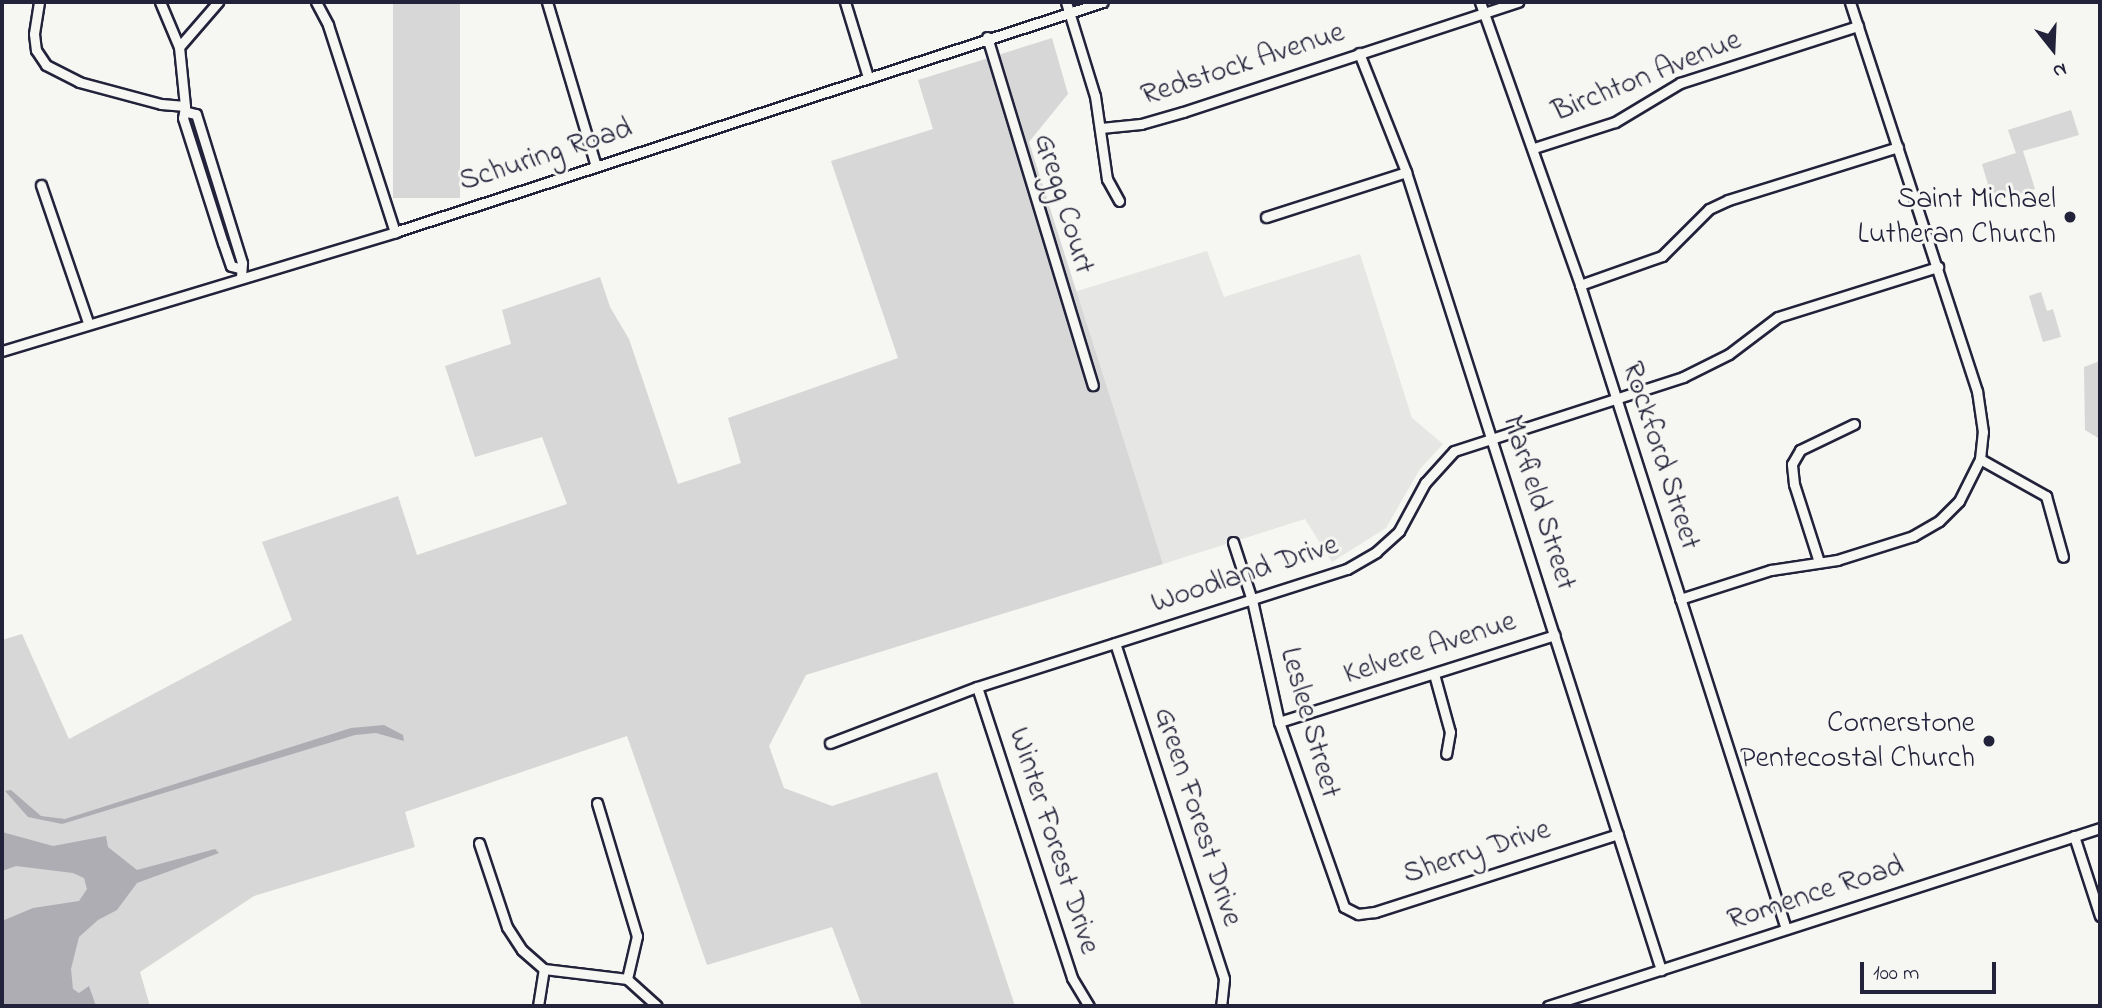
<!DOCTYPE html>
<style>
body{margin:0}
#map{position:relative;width:2102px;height:1008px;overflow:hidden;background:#f6f6f2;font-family:"Indie Flower",sans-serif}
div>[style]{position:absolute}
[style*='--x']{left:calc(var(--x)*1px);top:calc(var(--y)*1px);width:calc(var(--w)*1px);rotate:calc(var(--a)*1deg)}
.built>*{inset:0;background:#e6e6e4}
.green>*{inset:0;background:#d7d7d7;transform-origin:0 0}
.water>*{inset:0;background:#adadb3}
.roads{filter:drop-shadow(2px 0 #22223b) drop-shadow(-2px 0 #22223b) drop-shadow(0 2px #22223b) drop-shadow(0 -2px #22223b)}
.minor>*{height:9px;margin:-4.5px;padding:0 4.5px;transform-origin:4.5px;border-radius:4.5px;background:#f6f6f2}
.dots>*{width:19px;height:19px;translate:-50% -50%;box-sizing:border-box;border:4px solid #f6f6f2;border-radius:50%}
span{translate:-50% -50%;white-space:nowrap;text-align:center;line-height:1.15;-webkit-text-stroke:6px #f6f6f2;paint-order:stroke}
.street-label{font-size:30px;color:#22223b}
.poi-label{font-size:30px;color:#22223b}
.right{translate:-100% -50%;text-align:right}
.frame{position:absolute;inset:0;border:4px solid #22223b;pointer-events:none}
.north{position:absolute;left:2018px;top:14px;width:70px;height:70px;-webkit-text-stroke:5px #f6f6f2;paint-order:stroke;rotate:162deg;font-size:19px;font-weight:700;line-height:28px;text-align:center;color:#22223b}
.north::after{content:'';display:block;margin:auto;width:24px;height:32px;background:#22223b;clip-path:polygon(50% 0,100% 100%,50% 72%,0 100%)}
.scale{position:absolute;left:1860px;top:962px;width:136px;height:32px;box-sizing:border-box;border:4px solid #22223b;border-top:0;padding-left:9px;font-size:21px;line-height:24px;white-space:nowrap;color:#22223b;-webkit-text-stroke:5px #f6f6f2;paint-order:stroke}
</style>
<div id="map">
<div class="built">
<div style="clip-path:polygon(1207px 251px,1224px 297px,1360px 254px,1412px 418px,1443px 444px,1420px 469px,1386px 528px,1332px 562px,1305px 519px,1163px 564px,1074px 292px)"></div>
</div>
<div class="green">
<div style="left:393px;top:2px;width:67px;height:196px"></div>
<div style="clip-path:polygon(1052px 38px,1068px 94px,1029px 142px,1163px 564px,806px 675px,769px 746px,784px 788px,832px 806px,937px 772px,1015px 1006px,862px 1006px,832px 927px,707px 965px,627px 736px,405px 812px,415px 847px,254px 896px,140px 972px,150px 1006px,2px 1006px,2px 640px,22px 634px,69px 739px,292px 620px,262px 542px,398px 496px,417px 555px,567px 504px,542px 437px,475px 457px,445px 366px,511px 344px,502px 310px,600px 277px,610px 307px,629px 339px,678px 484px,741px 463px,728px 418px,898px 358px,831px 161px,933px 129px,918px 80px)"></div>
<div style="clip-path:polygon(2071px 110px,2079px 135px,2023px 151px,2035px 189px,1993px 202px,1982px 164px,2016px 153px,2008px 130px)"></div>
<div style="clip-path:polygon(2041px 292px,2047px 311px,2053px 309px,2061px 337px,2043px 342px,2029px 296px)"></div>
<div style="clip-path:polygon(2100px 361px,2100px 439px,2085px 430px,2084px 367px)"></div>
</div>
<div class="water">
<div style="clip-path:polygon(384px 725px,403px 735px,404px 741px,376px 733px,355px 735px,62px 824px,28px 817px,5px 791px,11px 790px,41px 816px,65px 819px,351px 728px)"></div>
<div style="clip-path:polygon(2px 832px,53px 846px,106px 836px,108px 847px,137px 870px,215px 849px,219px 853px,137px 883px,117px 910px,98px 920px,79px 937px,71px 969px,73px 989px,79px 993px,89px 986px,96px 1006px,2px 1006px,2px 921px,33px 908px,79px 901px,87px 889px,84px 878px,73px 873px,16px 866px,2px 871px)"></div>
</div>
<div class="roads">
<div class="minor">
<div style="--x:39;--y:2;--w:32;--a:99"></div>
<div style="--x:34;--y:34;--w:16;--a:83"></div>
<div style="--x:36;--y:50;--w:18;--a:56"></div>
<div style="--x:46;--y:65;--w:37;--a:27"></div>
<div style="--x:79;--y:82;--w:85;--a:15"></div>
<div style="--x:161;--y:104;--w:24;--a:5"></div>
<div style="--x:185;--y:106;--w:59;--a:-95.8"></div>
<div style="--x:179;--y:47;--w:49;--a:-112.9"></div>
<div style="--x:316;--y:2;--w:26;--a:62"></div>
<div style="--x:328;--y:25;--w:218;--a:72.1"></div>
<div style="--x:547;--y:2;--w:171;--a:73.4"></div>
<div style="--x:845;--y:2;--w:78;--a:73"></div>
<div style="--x:1066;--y:2;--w:98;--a:72.9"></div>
<div style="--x:1095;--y:96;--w:84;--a:81.8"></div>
<div style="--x:1107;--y:179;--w:25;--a:61"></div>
<div style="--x:1480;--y:2;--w:300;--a:70.5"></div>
<div style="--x:1580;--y:285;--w:676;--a:72.26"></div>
<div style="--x:987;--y:37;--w:364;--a:73.1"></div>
<div style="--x:179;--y:47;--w:60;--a:-49.1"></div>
<div style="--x:1359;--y:53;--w:128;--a:68.4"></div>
<div style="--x:1406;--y:172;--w:838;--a:72.28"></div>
<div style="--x:185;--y:107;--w:11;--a:100"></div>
<div style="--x:183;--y:118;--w:131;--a:72.3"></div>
<div style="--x:223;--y:243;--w:24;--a:71"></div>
<div style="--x:231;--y:266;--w:8;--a:14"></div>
<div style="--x:187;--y:112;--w:9;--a:13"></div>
<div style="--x:196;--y:114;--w:156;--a:72.8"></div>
<div style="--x:242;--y:263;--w:13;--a:94"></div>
<div style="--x:1101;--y:128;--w:40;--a:-5.7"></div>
<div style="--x:1141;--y:124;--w:44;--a:-15.9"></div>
<div style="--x:1183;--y:112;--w:353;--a:-18.2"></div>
<div style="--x:1534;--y:148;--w:85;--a:-17.8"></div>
<div style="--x:1615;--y:122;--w:76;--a:-31"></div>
<div style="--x:1680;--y:83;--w:187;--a:-17.8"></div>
<div style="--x:41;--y:185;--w:145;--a:71.1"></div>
<div style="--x:1266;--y:217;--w:147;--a:-17.8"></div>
<div style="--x:1580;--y:285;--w:87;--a:-19.5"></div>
<div style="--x:1662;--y:256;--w:66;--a:-45"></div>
<div style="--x:1709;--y:209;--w:21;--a:-25"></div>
<div style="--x:1728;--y:200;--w:178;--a:-17.3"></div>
<div style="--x:2;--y:351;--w:411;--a:-16.8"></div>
<div style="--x:395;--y:232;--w:744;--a:-18"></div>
<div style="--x:1980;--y:459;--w:76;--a:29.3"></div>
<div style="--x:2046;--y:496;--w:63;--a:74.4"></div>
<div style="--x:1233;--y:542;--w:61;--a:71.9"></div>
<div style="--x:1252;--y:600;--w:125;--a:77.5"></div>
<div style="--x:1279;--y:722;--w:196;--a:70.6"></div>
<div style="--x:1344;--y:907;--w:16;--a:27"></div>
<div style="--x:1358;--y:914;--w:17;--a:-7"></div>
<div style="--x:1375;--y:912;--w:255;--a:-17.8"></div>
<div style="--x:1819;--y:562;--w:82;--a:-107.8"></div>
<div style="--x:1794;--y:484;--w:20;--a:-96"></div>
<div style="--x:1792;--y:464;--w:16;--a:-60"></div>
<div style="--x:1800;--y:450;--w:60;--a:-25.7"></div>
<div style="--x:1680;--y:599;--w:96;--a:-17.7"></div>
<div style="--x:1771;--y:570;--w:67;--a:-8.6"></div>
<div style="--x:1837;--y:560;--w:80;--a:-17.5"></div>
<div style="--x:1913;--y:536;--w:30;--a:-30"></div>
<div style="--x:1939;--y:521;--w:28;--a:-45"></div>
<div style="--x:1959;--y:501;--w:47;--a:-63.4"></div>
<div style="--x:1980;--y:459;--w:27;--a:-84"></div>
<div style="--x:1983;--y:432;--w:41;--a:-98.3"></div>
<div style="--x:1977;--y:391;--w:409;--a:-108.1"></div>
<div style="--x:1115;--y:643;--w:353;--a:72"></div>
<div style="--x:1224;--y:979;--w:27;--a:96"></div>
<div style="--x:1434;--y:674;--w:60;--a:74.6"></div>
<div style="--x:1450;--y:732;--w:22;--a:100"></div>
<div style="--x:977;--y:687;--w:306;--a:71.9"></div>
<div style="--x:1072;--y:978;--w:33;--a:59"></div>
<div style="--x:1279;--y:722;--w:289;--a:-17.5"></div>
<div style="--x:830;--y:743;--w:157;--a:-20.9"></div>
<div style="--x:977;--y:687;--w:388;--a:-17.7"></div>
<div style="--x:1347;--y:569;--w:34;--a:-30"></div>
<div style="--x:1376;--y:552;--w:31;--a:-42"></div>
<div style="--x:1399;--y:531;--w:55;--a:-61.6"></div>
<div style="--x:1425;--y:483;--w:43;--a:-47.8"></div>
<div style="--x:1454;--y:451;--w:241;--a:-17.9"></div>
<div style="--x:1683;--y:377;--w:51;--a:-26.6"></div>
<div style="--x:1729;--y:354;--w:61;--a:-37.1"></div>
<div style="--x:1778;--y:317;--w:168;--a:-17.4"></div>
<div style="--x:597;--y:803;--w:139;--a:73.3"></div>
<div style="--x:637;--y:936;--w:44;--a:103.1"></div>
<div style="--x:2074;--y:836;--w:84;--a:72"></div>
<div style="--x:479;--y:843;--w:89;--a:71.6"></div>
<div style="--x:507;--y:927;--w:27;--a:57"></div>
<div style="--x:522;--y:950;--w:29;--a:41"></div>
<div style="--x:544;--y:969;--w:84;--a:6.9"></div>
<div style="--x:627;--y:979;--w:40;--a:42"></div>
<div style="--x:538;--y:1006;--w:37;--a:-81"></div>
<div style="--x:1548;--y:1006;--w:580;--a:-17.87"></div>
</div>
</div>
<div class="dots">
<div style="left:2070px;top:217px;background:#22223b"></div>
<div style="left:1989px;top:741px;background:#22223b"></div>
</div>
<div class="street-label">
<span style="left:1243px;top:65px;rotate:-18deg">Redstock Avenue</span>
<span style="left:1647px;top:77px;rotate:-22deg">Birchton Avenue</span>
<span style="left:546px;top:156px;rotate:-18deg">Schuring Road</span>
<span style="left:1063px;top:204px;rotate:73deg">Gregg Court</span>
<span style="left:1660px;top:456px;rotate:72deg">Rockford Street</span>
<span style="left:1538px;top:503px;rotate:72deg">Marfield Street</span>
<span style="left:1245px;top:575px;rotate:-18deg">Woodland Drive</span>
<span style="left:1430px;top:649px;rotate:-18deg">Kelvere Avenue</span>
<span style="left:1309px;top:723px;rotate:74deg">Leslee Street</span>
<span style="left:1197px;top:817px;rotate:72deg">Green Forest Drive</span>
<span style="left:1053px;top:841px;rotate:72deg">Winter Forest Drive</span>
<span style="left:1477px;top:853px;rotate:-18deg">Sherry Drive</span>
<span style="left:1816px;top:894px;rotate:-18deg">Romence Road</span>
</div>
<div class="poi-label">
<span class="right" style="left:2056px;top:217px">Saint Michael<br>Lutheran Church</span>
<span class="right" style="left:1975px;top:741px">Cornerstone<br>Pentecostal Church</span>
</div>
<div class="frame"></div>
<div class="north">N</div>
<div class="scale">100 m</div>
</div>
